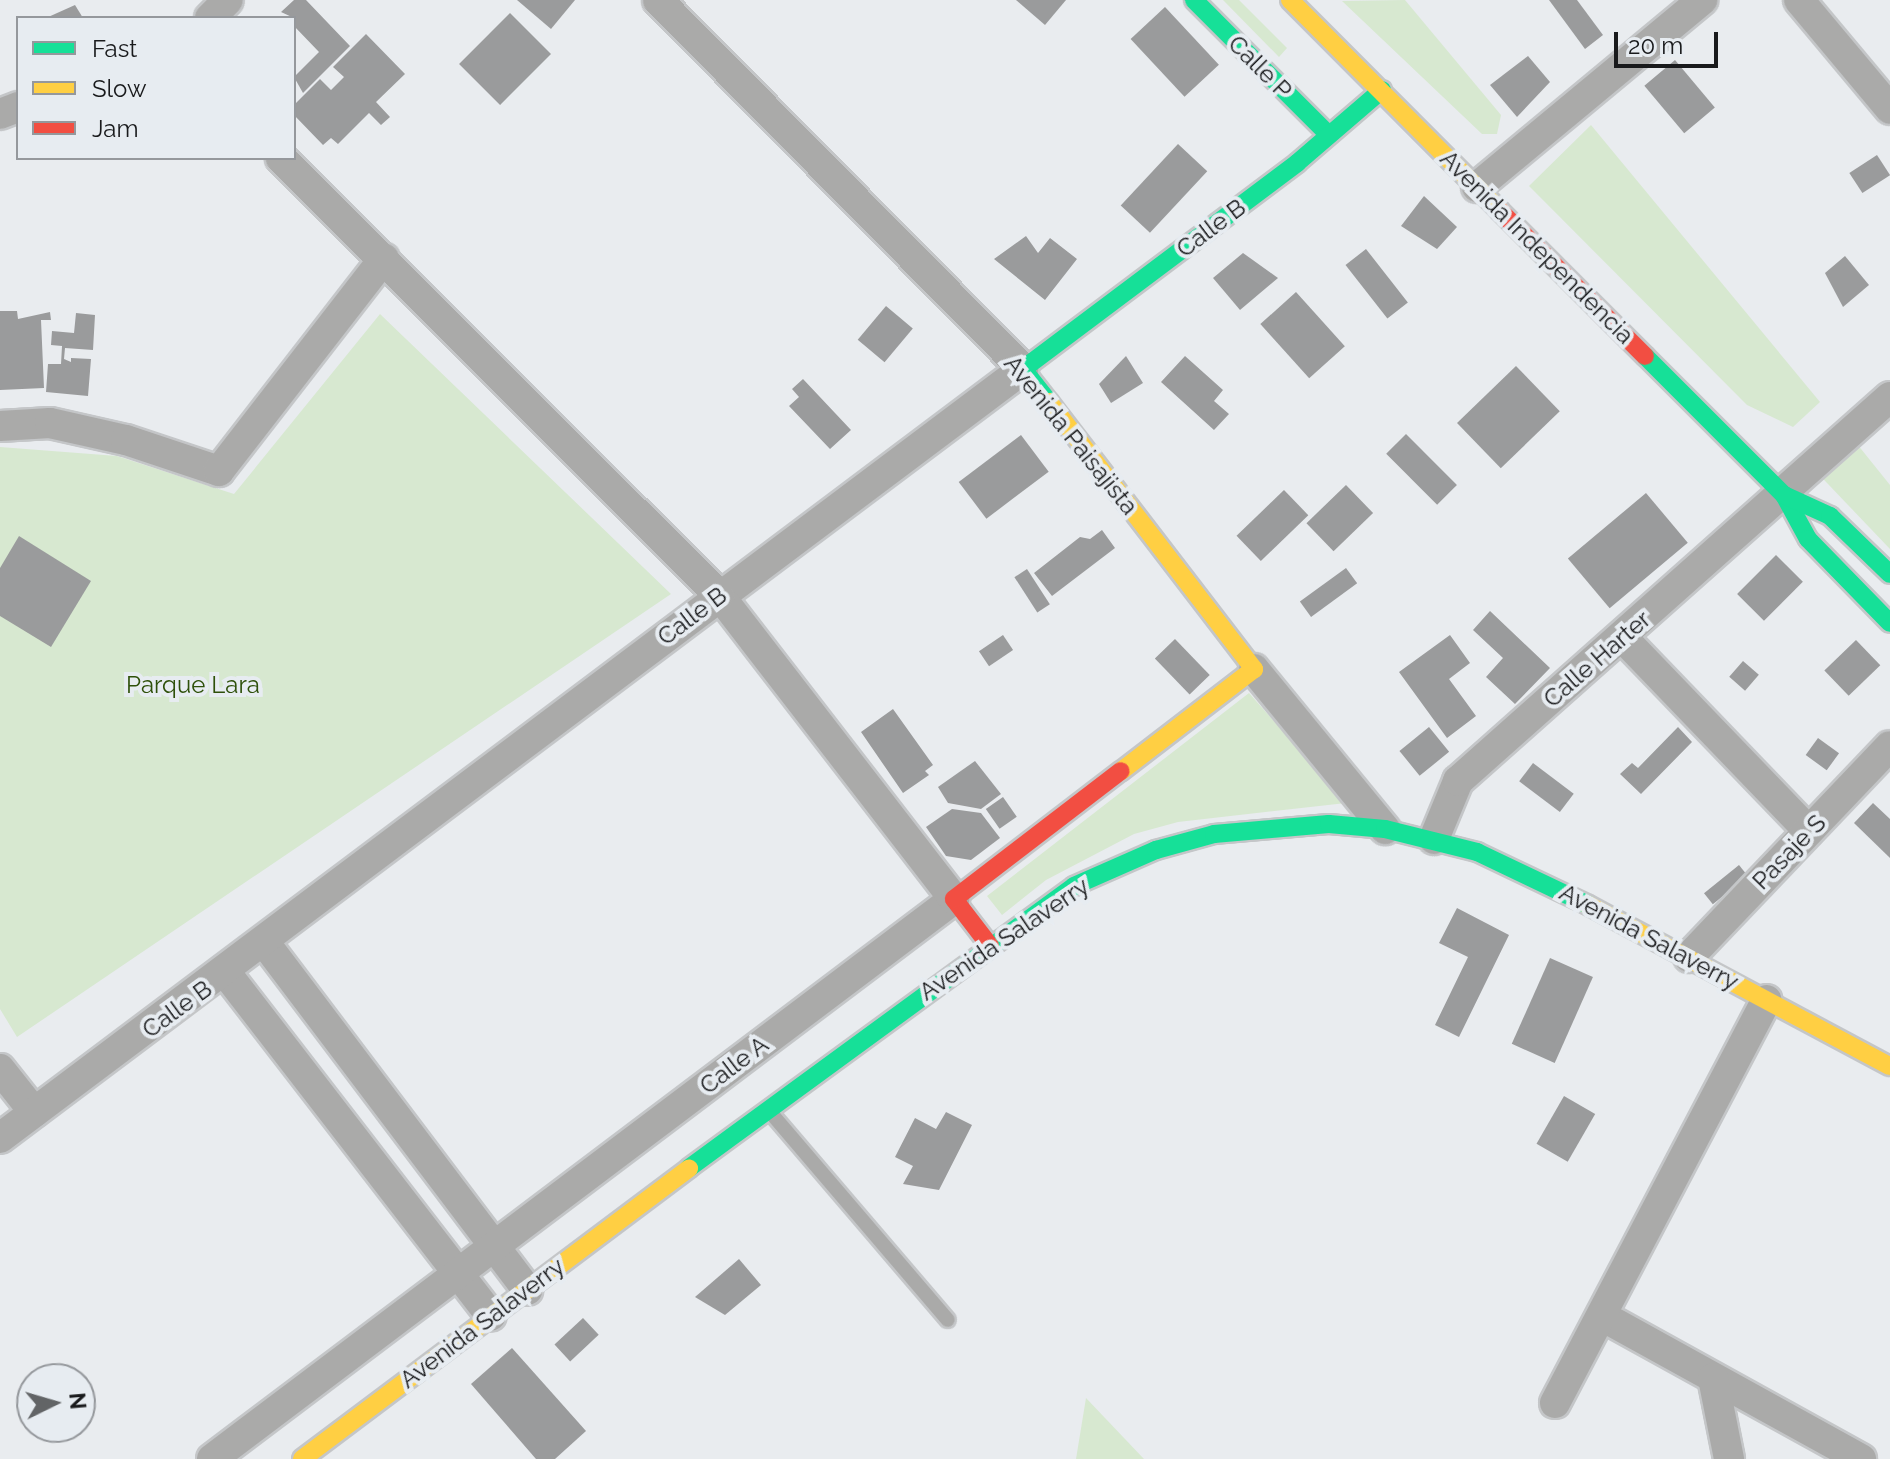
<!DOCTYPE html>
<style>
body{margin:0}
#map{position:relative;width:1890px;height:1459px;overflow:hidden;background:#e9ecef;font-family:Raleway,sans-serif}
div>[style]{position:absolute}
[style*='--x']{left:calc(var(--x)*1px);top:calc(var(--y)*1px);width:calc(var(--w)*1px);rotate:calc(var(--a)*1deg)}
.green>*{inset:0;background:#d7e8d0}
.building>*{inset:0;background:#9a9b9c;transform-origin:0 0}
.roads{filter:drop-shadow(2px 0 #c4c6c8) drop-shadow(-2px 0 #c4c6c8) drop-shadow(0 2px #c4c6c8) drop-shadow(0 -2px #c4c6c8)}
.lane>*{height:14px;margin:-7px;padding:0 7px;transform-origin:7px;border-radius:7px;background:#aaaaa9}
.street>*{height:30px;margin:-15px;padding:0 15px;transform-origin:15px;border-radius:15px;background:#aaaaa9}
.fast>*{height:18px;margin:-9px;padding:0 9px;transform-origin:9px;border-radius:9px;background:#16e098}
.slow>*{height:18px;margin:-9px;padding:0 9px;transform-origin:9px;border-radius:9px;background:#ffcf43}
.jam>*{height:18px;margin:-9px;padding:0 9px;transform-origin:9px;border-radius:9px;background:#f24e42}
span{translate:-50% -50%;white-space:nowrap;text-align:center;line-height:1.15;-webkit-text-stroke:8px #e7ecf1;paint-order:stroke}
.street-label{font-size:24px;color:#191a1c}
.park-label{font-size:24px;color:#2e500a}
.legend{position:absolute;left:16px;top:16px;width:280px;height:144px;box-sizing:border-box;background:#e7ecf1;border:2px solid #95989c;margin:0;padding:10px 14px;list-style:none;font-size:24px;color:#191a1c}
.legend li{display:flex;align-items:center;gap:16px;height:40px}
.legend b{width:40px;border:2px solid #95989c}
.north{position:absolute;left:16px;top:1363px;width:80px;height:80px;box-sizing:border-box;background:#e7ecf1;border:2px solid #95989c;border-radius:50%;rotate:85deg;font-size:22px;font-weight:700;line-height:32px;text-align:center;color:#191a1c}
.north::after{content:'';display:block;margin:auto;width:28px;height:36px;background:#626466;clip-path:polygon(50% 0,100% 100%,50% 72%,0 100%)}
.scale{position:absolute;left:1614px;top:32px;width:104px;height:36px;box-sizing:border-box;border:4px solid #191a1c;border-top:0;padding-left:10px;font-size:24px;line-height:28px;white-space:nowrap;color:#191a1c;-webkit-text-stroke:6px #e7ecf1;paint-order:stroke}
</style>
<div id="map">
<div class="green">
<div style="clip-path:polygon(1223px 0,1239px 0,1287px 48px,1279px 57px)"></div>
<div style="clip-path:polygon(1405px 0,1501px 115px,1497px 134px,1482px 134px,1342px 1px)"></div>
<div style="clip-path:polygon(1591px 125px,1820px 402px,1793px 427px,1747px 405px,1529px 186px)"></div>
<div style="clip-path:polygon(380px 314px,671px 594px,17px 1037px,0 1009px,0 447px,117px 456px,234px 494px)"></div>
<div style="clip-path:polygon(1845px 429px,1890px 485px,1890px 549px,1807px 462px)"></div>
<div style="clip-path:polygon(1249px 693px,1346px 803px,1178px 822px,1134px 834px,1046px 880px,1002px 915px,987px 896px)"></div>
<div style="clip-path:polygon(1086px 1398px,1144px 1459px,1076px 1459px)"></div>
</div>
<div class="building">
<div style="clip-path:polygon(294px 0,306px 0,350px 46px,303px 93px,294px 77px,319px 52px,294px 26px,294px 18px,281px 12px)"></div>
<div style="clip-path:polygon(517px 0,575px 0,551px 29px)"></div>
<div style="clip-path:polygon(1016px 0,1066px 0,1045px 25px)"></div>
<div style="clip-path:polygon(1549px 0,1577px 0,1603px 35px,1585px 49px)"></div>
<div style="clip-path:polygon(75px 5px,83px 18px,46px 18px)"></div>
<div style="left:1165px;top:7px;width:79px;height:47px;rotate:47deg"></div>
<div style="left:510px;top:13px;width:58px;height:72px;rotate:45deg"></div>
<div style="clip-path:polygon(366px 34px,405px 74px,376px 102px,390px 117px,381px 125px,369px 113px,338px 144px,331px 138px,323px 145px,294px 115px,294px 105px,320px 79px,331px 90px,344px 77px,333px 67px)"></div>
<div style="clip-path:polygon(1528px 56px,1550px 82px,1517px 117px,1490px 85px)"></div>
<div style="left:1675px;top:60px;width:62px;height:40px;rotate:50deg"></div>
<div style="left:1178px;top:144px;width:40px;height:84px;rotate:43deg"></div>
<div style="left:1877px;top:155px;width:24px;height:33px;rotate:57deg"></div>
<div style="clip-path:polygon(1424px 196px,1457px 227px,1437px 249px,1401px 226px)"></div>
<div style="clip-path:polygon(1026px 236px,1038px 253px,1050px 238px,1077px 259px,1045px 300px,994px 259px)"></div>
<div style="left:1366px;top:249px;width:68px;height:26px;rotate:52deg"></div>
<div style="clip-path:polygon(1243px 253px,1278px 278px,1240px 310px,1213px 278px)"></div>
<div style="clip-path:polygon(1845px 256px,1869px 285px,1843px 307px,1825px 273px)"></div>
<div style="left:1296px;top:292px;width:73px;height:48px;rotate:48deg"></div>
<div style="left:886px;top:306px;width:35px;height:44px;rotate:40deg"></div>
<div style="clip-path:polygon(0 311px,17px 311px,18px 319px,50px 312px,51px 320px,41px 320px,44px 388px,0 390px)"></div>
<div style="clip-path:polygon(76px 313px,95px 315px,93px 350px,65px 348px,64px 359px,71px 362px,71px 358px,91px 359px,88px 396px,46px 392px,48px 364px,61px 364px,62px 346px,51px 345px,52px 331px,74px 333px)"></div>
<div style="clip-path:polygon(1126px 356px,1143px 383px,1111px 403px,1099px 384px)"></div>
<div style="clip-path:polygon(1185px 356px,1223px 390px,1214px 401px,1229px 414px,1214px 430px,1161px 382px)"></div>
<div style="left:1516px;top:366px;width:63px;height:82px;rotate:46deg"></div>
<div style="clip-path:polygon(803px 379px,851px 430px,830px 449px,789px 406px,799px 397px,792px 389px)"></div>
<div style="left:1406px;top:434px;width:72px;height:28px;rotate:45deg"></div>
<div style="left:1021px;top:435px;width:46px;height:78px;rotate:53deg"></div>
<div style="left:1346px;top:485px;width:39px;height:55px;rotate:46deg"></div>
<div style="left:1284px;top:490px;width:35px;height:66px;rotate:46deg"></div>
<div style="left:1646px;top:493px;width:65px;height:102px;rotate:50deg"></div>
<div style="clip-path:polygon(1102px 530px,1115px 548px,1052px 596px,1034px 573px,1080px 537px,1090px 539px)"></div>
<div style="clip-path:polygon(19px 536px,91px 581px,51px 647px,0 616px,0 568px)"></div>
<div style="left:1776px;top:555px;width:38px;height:55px;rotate:45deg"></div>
<div style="left:1346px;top:568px;width:19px;height:57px;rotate:54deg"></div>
<div style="left:1027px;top:569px;width:42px;height:15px;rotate:57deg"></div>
<div style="clip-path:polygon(1490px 611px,1550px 668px,1515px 704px,1486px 677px,1503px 658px,1473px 630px)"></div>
<div style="left:1003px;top:635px;width:18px;height:29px;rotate:56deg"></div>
<div style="clip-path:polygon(1450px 635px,1470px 663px,1449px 679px,1476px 716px,1447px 738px,1399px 672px)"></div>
<div style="left:1175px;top:639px;width:50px;height:28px;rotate:46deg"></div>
<div style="left:1856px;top:640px;width:35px;height:44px;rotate:46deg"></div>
<div style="left:1743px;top:661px;width:21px;height:21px;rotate:41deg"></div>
<div style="clip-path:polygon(893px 709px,933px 765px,925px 771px,929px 775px,903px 793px,861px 732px)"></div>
<div style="left:1429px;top:727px;width:32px;height:38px;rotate:51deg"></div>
<div style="clip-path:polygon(1678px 727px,1692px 742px,1641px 794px,1620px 774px,1632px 763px,1638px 768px)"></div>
<div style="left:1818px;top:738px;width:26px;height:21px;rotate:36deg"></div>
<div style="clip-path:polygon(975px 761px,1001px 794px,981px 809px,948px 803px,938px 787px)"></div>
<div style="left:1533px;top:763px;width:51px;height:23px;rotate:37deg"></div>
<div style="left:1003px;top:797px;width:24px;height:21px;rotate:55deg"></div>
<div style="clip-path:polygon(1873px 803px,1890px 819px,1890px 858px,1854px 823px)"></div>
<div style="clip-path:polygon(952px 809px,981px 813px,1000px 838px,971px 860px,946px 856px,926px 827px)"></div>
<div style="left:1739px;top:865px;width:14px;height:45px;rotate:51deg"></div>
<div style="clip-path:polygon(1457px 908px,1509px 935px,1459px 1037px,1435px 1025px,1468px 957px,1439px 943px)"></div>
<div style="left:1550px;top:958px;width:47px;height:94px;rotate:24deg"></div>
<div style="left:1564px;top:1096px;width:36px;height:55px;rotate:30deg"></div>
<div style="clip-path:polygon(946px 1112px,972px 1125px,939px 1190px,903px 1184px,913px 1166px,895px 1157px,915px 1118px,936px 1129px)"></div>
<div style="clip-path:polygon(739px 1259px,761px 1285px,725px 1315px,695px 1297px)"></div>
<div style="left:583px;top:1318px;width:23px;height:39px;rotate:47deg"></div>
<div style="clip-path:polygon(512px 1348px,586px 1431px,555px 1459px,536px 1459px,471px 1384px)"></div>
</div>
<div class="roads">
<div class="lane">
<div style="--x:771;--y:1113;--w:272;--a:49.5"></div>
</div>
<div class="street">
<div style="--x:1799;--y:0;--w:142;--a:50.1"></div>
<div style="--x:210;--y:18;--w:25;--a:-45"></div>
<div style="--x:0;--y:114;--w:19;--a:-21"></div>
<div style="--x:1477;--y:187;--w:293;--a:-39.7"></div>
<div style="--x:0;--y:426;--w:50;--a:-3.4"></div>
<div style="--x:50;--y:423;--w:78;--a:12.6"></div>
<div style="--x:126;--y:440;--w:98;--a:18.4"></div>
<div style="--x:219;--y:471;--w:269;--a:-52.2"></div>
<div style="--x:1622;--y:637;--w:269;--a:46.1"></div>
<div style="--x:1254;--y:669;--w:207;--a:50.7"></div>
<div style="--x:1434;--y:839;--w:63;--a:-67.5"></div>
<div style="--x:1458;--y:781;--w:578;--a:-41.63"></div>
<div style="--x:265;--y:943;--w:435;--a:52.9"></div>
<div style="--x:1689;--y:957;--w:291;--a:-46.4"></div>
<div style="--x:226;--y:973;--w:433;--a:52.3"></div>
<div style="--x:0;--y:1069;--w:55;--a:51.7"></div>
<div style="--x:0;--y:1138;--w:1280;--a:-36.93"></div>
<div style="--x:1023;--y:369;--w:519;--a:-134.69"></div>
<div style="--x:1602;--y:1316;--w:296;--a:28.9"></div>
<div style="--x:1713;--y:1378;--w:83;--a:78.8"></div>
<div style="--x:1555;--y:1403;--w:455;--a:-62.3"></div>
<div style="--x:212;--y:1459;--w:930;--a:-37.04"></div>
<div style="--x:954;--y:899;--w:384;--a:-127.7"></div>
<div style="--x:719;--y:595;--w:619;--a:-135.07"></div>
</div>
<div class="fast">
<div style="--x:1194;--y:0;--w:188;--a:45"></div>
<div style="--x:1645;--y:356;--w:197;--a:45"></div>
<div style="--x:1784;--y:495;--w:50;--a:61.4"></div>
<div style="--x:1808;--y:539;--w:117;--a:45.7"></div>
<div style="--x:1049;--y:402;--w:42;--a:-128.2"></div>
<div style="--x:1023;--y:369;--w:343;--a:-36.9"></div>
<div style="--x:1297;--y:163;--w:112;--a:-40.7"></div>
<div style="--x:1784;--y:495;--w:51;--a:24.5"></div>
<div style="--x:1830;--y:516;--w:83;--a:44"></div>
<div style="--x:689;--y:1168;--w:477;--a:-36.2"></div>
<div style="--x:1074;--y:886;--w:90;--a:-23.7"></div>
<div style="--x:1156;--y:850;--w:60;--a:-15.4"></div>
<div style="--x:1214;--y:834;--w:115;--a:-5"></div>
<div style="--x:1329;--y:824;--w:56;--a:5.1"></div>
<div style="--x:1385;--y:829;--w:95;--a:14"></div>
<div style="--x:1477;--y:852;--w:123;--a:25.5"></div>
</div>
<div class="slow">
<div style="--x:1290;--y:0;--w:298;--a:45.1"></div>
<div style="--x:1049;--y:402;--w:337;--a:52.5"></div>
<div style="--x:1254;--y:669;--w:168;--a:142.5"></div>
<div style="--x:1588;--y:905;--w:342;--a:28.1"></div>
<div style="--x:302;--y:1459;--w:484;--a:-36.9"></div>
</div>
<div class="jam">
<div style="--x:1500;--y:211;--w:205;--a:45"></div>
<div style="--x:990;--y:946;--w:59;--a:-127.5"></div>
<div style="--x:954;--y:899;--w:210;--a:-37.5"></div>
</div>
</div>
<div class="street-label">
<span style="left:1260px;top:67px;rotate:45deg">Calle P</span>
<span style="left:1211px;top:228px;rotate:-37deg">Calle B</span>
<span style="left:1537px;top:247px;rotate:45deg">Avenida Independencia</span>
<span style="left:1071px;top:435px;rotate:51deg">Avenida Paisajista</span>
<span style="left:692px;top:616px;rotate:-37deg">Calle B</span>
<span style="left:1597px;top:659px;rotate:-41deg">Calle Harter</span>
<span style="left:1789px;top:852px;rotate:-46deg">Pasaje S</span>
<span style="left:1649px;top:937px;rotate:28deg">Avenida Salaverry</span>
<span style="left:1004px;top:939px;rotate:-34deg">Avenida Salaverry</span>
<span style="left:177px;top:1009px;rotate:-36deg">Calle B</span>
<span style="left:734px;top:1065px;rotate:-37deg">Calle A</span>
<span style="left:482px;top:1323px;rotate:-37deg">Avenida Salaverry</span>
</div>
<div class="park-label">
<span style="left:193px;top:685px">Parque Lara</span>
</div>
<ul class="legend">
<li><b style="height:10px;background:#16e098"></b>Fast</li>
<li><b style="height:10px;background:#ffcf43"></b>Slow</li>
<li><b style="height:10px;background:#f24e42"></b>Jam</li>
</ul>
<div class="north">N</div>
<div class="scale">20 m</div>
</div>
